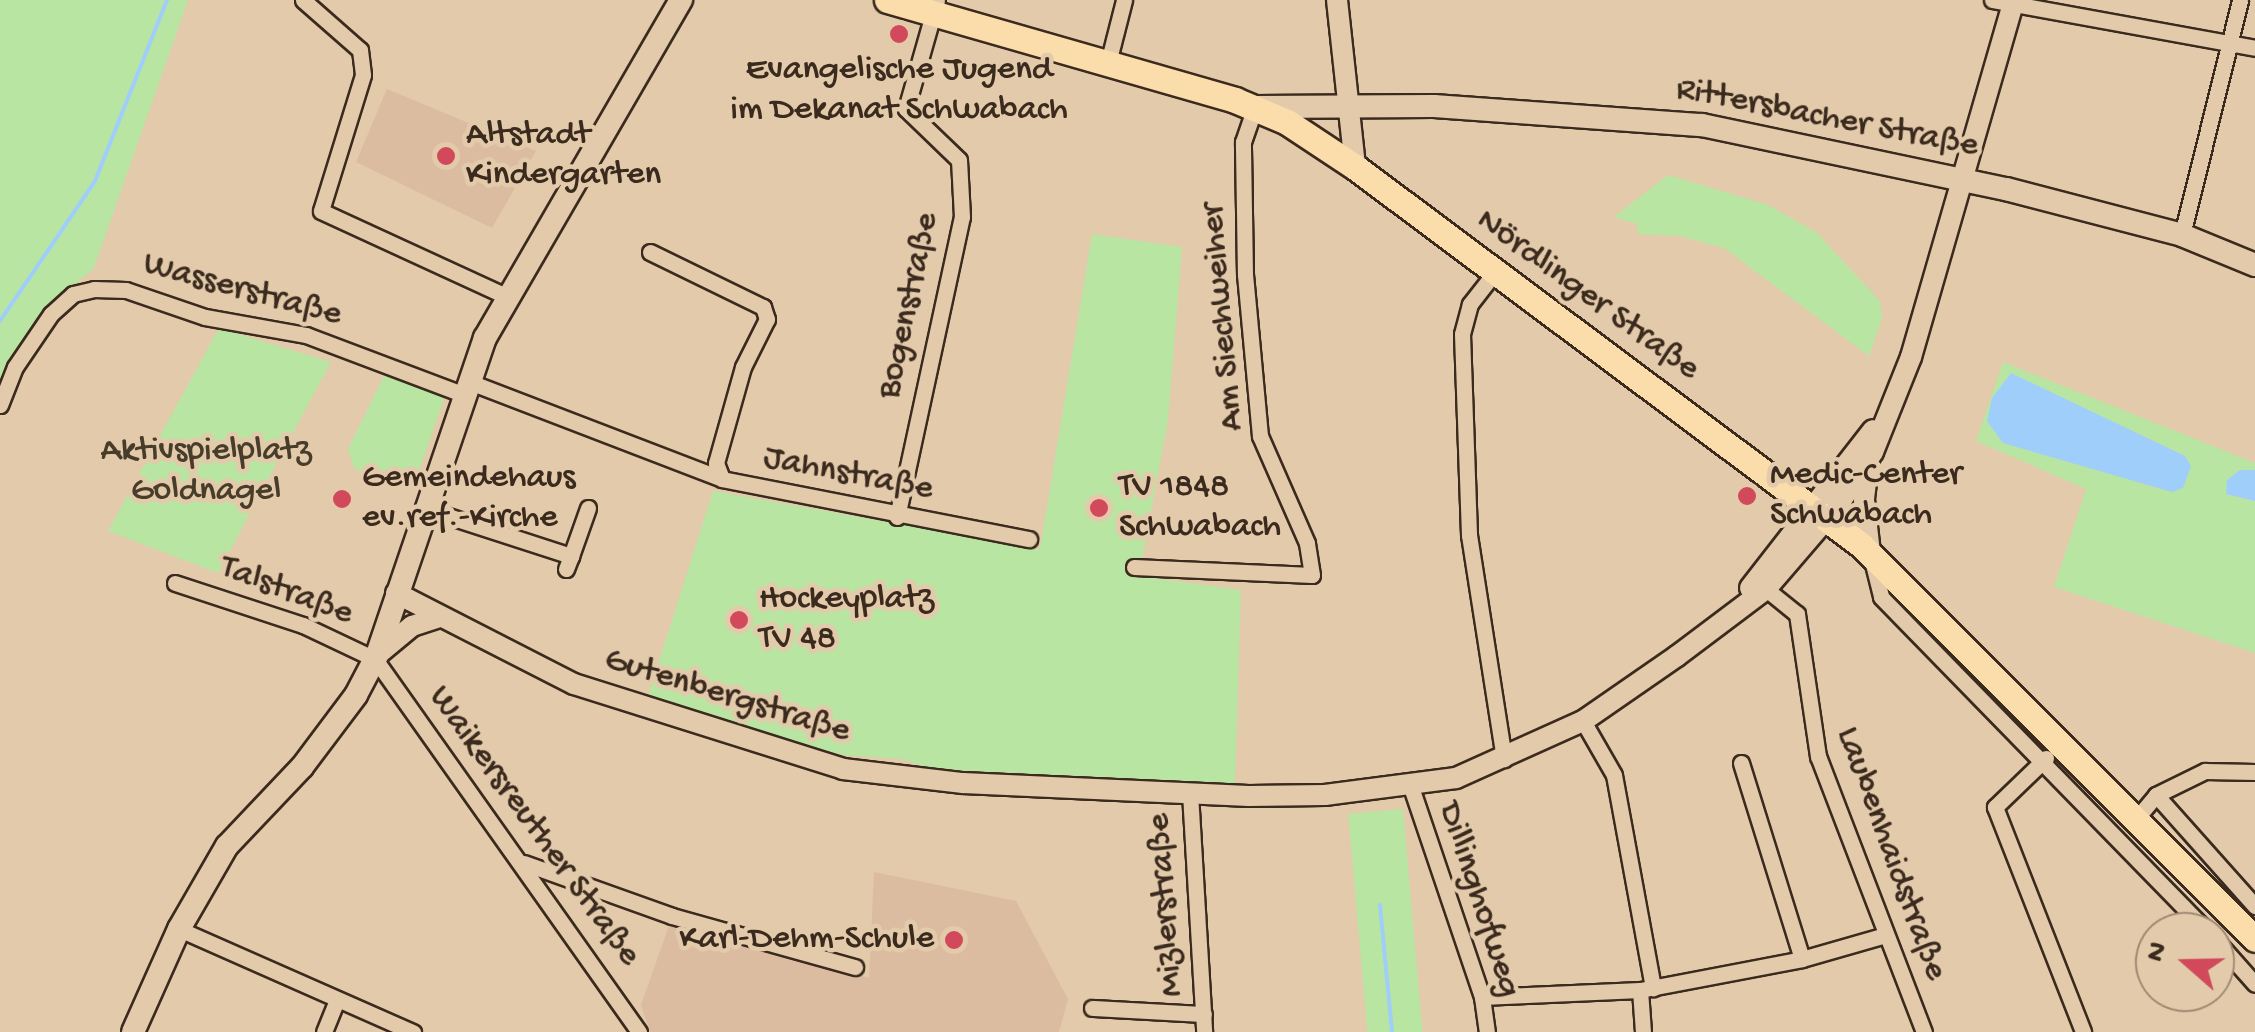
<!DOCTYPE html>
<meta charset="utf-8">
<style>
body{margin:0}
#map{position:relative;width:2255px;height:1032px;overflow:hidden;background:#e2caaa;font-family:"Gochi Hand",sans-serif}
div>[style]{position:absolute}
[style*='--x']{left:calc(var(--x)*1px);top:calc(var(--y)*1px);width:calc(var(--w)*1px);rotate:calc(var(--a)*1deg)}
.built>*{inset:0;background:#dcbca0}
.green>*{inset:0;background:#b9e5a3;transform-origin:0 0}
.water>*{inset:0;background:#9fcefb}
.stream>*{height:4px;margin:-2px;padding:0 2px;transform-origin:2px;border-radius:2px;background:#9fcefb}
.roads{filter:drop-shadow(2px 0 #3b2a1e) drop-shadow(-2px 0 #3b2a1e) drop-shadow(0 2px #3b2a1e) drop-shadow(0 -2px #3b2a1e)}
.minor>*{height:15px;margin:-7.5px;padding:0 7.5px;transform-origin:7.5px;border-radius:7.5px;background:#e2caaa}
.tertiary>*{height:20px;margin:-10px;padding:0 10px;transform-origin:10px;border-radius:10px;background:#e2caaa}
.secondary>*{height:22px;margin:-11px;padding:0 11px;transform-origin:11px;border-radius:11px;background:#e2caaa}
.primary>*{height:25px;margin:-12.5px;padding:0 12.5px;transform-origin:12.5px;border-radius:12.5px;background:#fbddab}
.dots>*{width:28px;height:28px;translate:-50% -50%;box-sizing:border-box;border:5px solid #e2caaa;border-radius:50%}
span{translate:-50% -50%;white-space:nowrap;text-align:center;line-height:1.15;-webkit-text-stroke:9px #e2caaa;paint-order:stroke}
.poi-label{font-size:35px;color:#3b2a1e}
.left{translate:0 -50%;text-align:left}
.right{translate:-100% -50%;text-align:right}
.street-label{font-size:35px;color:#3b2a1e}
.park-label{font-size:35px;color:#483d2b}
.north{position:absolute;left:2135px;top:912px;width:100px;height:100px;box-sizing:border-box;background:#e2caaa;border:2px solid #9f8a72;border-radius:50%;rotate:290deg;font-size:28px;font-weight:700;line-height:40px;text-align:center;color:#3b2a1e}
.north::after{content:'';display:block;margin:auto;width:35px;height:45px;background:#d1495b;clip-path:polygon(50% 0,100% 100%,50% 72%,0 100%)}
</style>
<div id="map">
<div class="built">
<div style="clip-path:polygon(387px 89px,536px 151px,492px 228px,356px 162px)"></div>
<div style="clip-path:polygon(874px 872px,1016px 901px,1068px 999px,1059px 1032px,650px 1032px,641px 1005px,672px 917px,869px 978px)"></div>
</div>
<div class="green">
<div style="clip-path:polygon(0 0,188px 0,94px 268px,40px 314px,0 409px)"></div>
<div style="clip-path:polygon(1668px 175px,1768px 205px,1816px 232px,1880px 301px,1882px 318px,1869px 356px,1724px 248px,1680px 236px,1638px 234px,1637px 224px,1614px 217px)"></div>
<div style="clip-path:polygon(1092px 234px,1182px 247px,1168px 420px,1139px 576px,1241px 590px,1235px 784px,932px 769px,902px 759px,843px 755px,646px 702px,713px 491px,1040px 549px)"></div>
<div style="clip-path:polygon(219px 328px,331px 362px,218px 573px,108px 531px)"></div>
<div style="clip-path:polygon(evenodd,2003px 362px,2255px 463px,2255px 470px,2240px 470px,2226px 494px,2255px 501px,2255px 653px,2054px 587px,2086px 489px,1976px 441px,2003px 362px,2131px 430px,2185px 456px,2172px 492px,2135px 482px,2131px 430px)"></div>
<div style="clip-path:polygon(386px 372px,445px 396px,416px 479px,391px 473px,369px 476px,354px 468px,348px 449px)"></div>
<div style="left:1403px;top:809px;width:224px;height:55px;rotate:85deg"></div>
</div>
<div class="water">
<div style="clip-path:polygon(2011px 373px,2185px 456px,2191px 466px,2183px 488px,2172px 492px,2003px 443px,1987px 421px,1992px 398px)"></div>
<div style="clip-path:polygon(2240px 470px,2255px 470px,2255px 501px,2226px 494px,2227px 480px)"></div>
</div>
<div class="stream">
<div style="--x:0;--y:321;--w:169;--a:-55.8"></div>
<div style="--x:95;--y:181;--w:195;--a:-68.3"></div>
<div style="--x:1380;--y:905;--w:128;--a:84.6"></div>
</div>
<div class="roads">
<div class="minor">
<div style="--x:303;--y:0;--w:76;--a:41.3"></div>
<div style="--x:360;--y:50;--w:25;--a:83"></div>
<div style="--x:363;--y:75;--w:142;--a:107.2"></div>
<div style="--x:321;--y:211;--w:204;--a:24.7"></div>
<div style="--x:1992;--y:0;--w:267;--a:10.3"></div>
<div style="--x:1108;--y:63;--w:65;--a:-75.7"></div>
<div style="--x:2182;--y:235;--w:242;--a:-76.1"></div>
<div style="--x:650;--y:252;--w:126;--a:26"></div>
<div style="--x:763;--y:307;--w:13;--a:72"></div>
<div style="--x:767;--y:319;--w:54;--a:116.6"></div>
<div style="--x:743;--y:367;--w:100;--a:105.7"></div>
<div style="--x:716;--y:463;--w:17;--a:69"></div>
<div style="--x:1495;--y:272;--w:41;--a:128"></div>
<div style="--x:1470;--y:304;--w:31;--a:105"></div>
<div style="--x:1462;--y:334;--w:201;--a:88"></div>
<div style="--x:1469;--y:535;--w:227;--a:81.1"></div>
<div style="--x:467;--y:381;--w:273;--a:21"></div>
<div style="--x:722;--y:479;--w:313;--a:11.1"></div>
<div style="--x:0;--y:405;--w:41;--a:-68.5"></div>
<div style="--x:15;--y:367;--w:64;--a:-55.8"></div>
<div style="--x:51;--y:314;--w:30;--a:-42"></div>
<div style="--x:73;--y:294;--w:22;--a:-13"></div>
<div style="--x:94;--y:289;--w:32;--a:2"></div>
<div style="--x:126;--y:290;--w:83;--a:18.9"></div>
<div style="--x:205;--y:317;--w:103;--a:10.1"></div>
<div style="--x:306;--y:335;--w:167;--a:20.7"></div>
<div style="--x:423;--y:508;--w:156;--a:18"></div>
<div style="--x:571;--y:556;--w:14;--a:111"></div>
<div style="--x:897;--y:517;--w:307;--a:-77.8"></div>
<div style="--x:962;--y:217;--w:57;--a:-93"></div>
<div style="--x:959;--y:160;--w:74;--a:-136.1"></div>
<div style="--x:906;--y:109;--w:113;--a:-74.1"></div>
<div style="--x:571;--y:556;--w:51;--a:-70.5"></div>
<div style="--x:1872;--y:560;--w:38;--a:76"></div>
<div style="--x:1881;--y:597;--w:468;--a:45.7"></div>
<div style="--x:1134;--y:567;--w:178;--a:2.6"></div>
<div style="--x:1312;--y:575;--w:32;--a:-99"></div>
<div style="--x:1307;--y:543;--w:117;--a:-113.7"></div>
<div style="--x:1260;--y:436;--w:162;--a:-95.3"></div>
<div style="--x:1245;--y:275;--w:133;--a:-90.9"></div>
<div style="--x:1243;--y:142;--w:37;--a:-71"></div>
<div style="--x:175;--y:583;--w:135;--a:18.2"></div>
<div style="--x:303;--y:625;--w:80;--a:25.3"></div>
<div style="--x:375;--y:659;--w:457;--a:54.7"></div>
<div style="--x:1766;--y:589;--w:40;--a:39"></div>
<div style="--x:1797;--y:614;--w:144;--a:81.6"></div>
<div style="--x:1818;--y:756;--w:296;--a:69"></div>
<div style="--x:1583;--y:721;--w:62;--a:60.1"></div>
<div style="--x:1614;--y:775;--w:217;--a:79.6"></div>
<div style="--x:2046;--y:758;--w:71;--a:136.1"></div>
<div style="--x:1995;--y:807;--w:242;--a:68.6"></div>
<div style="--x:1741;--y:763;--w:205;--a:72.7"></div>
<div style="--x:1411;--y:787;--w:222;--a:71.3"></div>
<div style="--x:1482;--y:997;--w:35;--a:82"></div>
<div style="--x:1190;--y:793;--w:239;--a:86.6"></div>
<div style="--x:2156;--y:795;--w:149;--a:48.3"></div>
<div style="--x:2136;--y:819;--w:31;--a:-50"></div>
<div style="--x:2156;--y:795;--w:55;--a:-26.1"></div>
<div style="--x:2205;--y:771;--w:50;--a:1.1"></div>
<div style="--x:524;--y:863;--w:157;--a:19.7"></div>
<div style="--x:672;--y:916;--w:190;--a:15.6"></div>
<div style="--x:179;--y:929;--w:256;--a:23.8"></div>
<div style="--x:2215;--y:939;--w:60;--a:48.4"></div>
<div style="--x:1640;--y:990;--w:42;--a:85.9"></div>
<div style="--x:1482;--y:997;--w:158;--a:-2.5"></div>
<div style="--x:1640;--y:990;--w:165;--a:-10.8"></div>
<div style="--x:1802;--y:959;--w:83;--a:-16"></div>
<div style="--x:1092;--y:1008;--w:112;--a:3.1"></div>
<div style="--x:324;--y:1032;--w:35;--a:-68"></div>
</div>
<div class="tertiary">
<div style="--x:1337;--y:0;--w:168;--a:83.8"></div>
<div style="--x:1868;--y:466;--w:34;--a:97"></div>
<div style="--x:1864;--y:500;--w:53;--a:83.5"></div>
<div style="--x:1750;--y:588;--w:200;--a:-52.1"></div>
<div style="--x:396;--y:593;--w:200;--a:27.1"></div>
<div style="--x:574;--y:684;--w:282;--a:17.5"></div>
<div style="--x:843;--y:769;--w:121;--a:6.7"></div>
<div style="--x:963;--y:783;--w:286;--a:2.6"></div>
<div style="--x:1249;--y:796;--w:76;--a:-0.8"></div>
<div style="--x:1325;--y:795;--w:132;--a:-7.4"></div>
<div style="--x:1456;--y:778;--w:139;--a:-24.2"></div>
<div style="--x:1583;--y:721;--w:114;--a:-34.7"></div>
<div style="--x:1677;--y:656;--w:111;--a:-37"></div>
<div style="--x:1766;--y:589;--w:112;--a:-49.3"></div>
<div style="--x:1839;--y:504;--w:62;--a:-56.8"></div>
<div style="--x:1873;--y:452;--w:102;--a:-68.2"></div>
<div style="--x:1911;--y:357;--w:372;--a:-73.9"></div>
<div style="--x:377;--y:655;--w:45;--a:-39.6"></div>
<div style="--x:412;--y:626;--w:29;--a:-18"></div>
</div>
<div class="secondary">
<div style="--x:1255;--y:107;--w:179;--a:-0.3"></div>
<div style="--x:1434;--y:106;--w:269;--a:4.1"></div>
<div style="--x:1702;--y:125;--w:311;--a:11.9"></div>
<div style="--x:2006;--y:189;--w:182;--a:14.6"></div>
<div style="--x:2182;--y:235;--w:79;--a:22.3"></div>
<div style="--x:133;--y:1032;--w:113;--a:-65.9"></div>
<div style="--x:179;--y:929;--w:96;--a:-60"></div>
<div style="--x:227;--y:846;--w:109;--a:-46.5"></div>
<div style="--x:302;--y:767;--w:90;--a:-53.1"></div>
<div style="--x:356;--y:695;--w:45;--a:-62.3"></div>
<div style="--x:377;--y:655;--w:335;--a:-71.2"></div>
<div style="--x:485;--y:338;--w:391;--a:-59.9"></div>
</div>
<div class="primary">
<div style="--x:887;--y:0;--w:362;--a:16"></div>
<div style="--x:1235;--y:100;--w:56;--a:22.9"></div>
<div style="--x:1287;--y:122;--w:82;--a:33.5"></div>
<div style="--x:1355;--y:167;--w:632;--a:36.76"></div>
<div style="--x:1861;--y:545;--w:557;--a:45"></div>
</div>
</div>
<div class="dots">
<div style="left:899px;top:34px;background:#d1495b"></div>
<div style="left:446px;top:156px;background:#d1495b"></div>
<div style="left:1747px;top:496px;background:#d1495b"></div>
<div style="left:342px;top:499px;background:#d1495b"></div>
<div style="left:1099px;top:508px;background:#d1495b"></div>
<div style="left:739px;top:620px;background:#d1495b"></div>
<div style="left:954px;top:940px;background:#d1495b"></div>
</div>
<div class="poi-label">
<span style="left:899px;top:91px">Evangelische Jugend<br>im Dekanat Schwabach</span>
<span class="left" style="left:466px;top:156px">Altstadt<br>Kindergarten</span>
<span class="left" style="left:1770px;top:496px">Medic-Center<br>Schwabach</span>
<span class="left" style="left:362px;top:499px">Gemeindehaus<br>ev.ref.-Kirche</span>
<span class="left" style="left:1119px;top:508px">TV 1848<br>Schwabach</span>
<span class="left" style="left:759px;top:620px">Hockeyplatz<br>TV 48</span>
<span class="right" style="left:934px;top:940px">Karl-Dehm-Schule</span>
</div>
<div class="street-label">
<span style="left:1827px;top:119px;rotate:11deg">Rittersbacher Straße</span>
<span style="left:242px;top:291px;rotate:15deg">Wasserstraße</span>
<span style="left:1587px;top:296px;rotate:36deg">Nördlinger Straße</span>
<span style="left:910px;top:306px;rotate:-78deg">Bogenstraße</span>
<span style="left:1224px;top:317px;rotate:-95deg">Am Siechweiher</span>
<span style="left:848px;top:475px;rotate:11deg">Jahnstraße</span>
<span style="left:286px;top:592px;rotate:21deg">Talstraße</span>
<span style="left:727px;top:697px;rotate:17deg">Gutenbergstraße</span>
<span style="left:533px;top:827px;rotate:54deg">Waikersreuther Straße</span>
<span style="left:1890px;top:854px;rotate:70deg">Laubenhaidstraße</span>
<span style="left:1478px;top:900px;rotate:72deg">Dillinghofweg</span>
<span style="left:1167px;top:905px;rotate:-94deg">Mizlerstraße</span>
</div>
<div class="park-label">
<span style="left:206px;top:472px">Aktivspielplatz<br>Goldnagel</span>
</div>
<div class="north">N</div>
</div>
